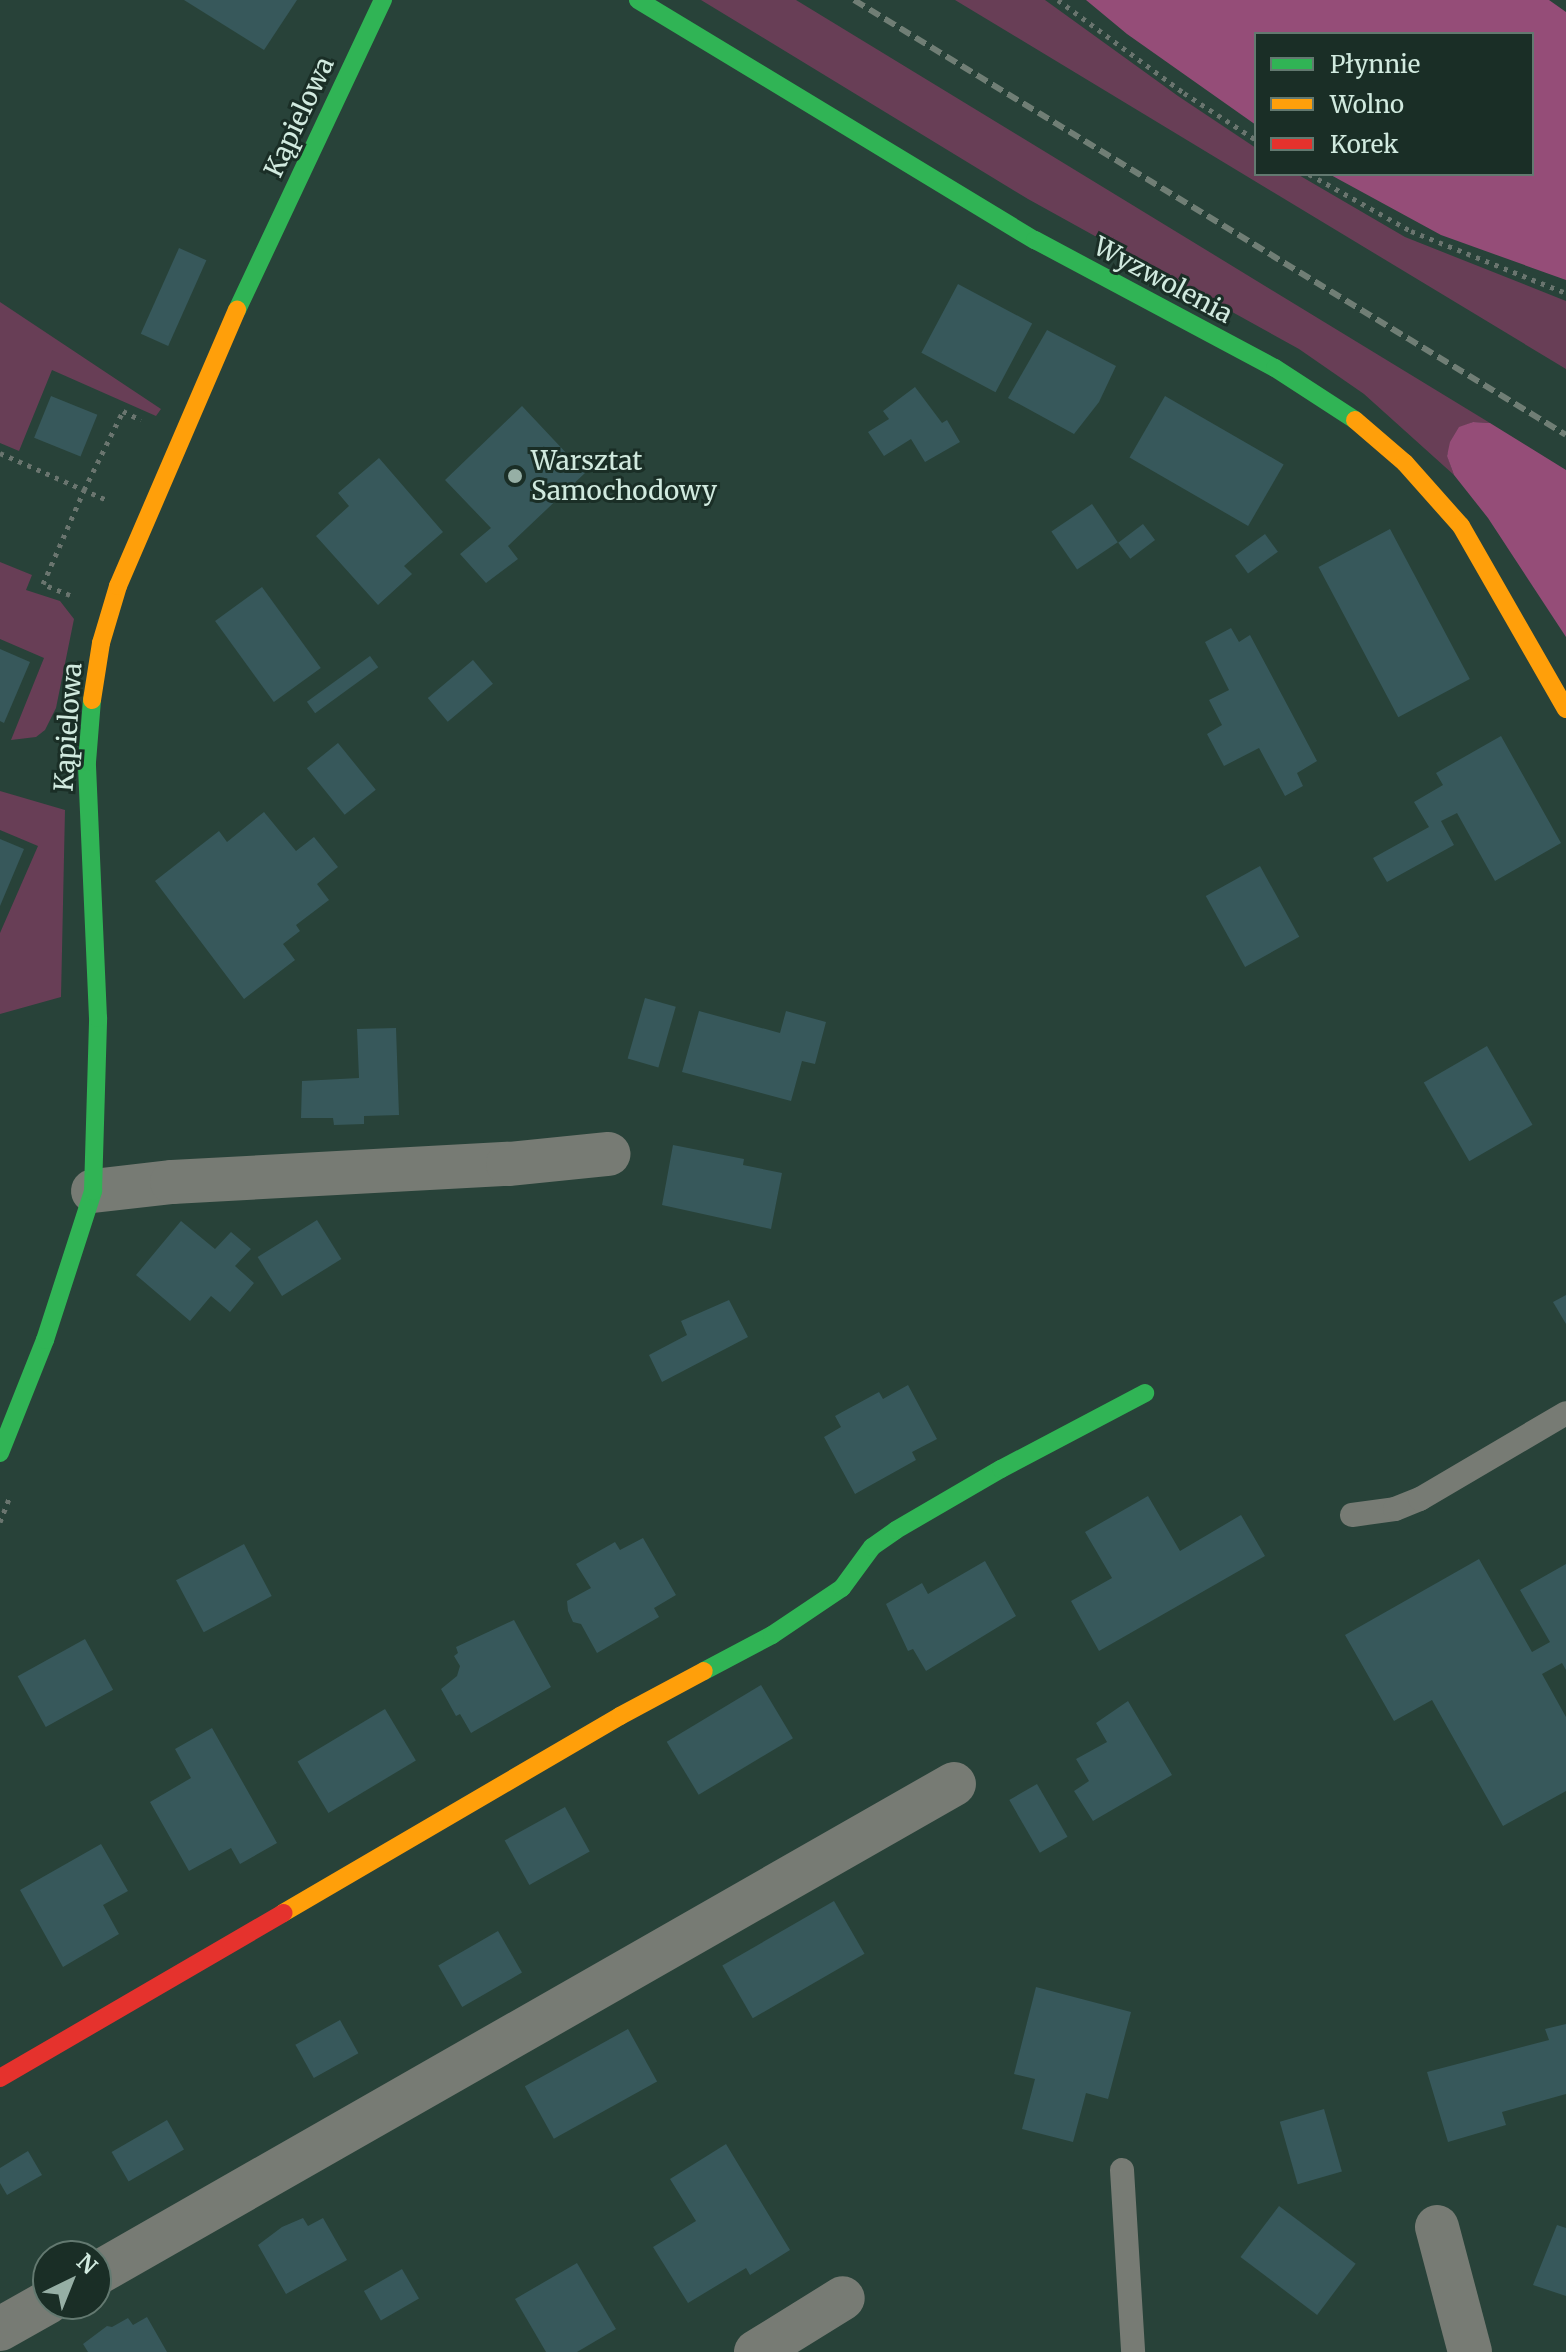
<!DOCTYPE html>
<meta charset="utf-8">
<style>
body{margin:0}
#map{position:relative;width:1566px;height:2352px;overflow:hidden;background:#284239;font-family:Merriweather,serif}
div>[style]{position:absolute}
[style*='--x']{left:calc(var(--x)*1px);top:calc(var(--y)*1px);width:calc(var(--w)*1px);rotate:calc(var(--a)*1deg)}
.green>*{inset:0;background:#683e56}
.forest>*{inset:0;background:#954d78}
.building>*{inset:0;background:#37585b;transform-origin:0 0}
.path>*{height:5px;margin-top:-2.5px;transform-origin:0;background:repeating-linear-gradient(90deg,#6a756f 0 4px,transparent 0 10px)}
.lane>*{height:24px;margin:-12px;padding:0 12px;transform-origin:12px;border-radius:12px;background:#777b74}
.street>*{height:44px;margin:-22px;padding:0 22px;transform-origin:22px;border-radius:22px;background:#777b74}
.fast>*{height:18px;margin:-9px;padding:0 9px;transform-origin:9px;border-radius:9px;background:#30b455}
.slow>*{height:18px;margin:-9px;padding:0 9px;transform-origin:9px;border-radius:9px;background:#ff9f0a}
.jam>*{height:18px;margin:-9px;padding:0 9px;transform-origin:9px;border-radius:9px;background:#e5322d}
.rail>*{height:6px;margin-top:-3px;transform-origin:0;background:repeating-linear-gradient(90deg,#707e75 0 12px,transparent 0 18px)}
.dots>*{width:22px;height:22px;translate:-50% -50%;box-sizing:border-box;border:4px solid #1a2e26;border-radius:50%}
span{translate:-50% -50%;white-space:nowrap;text-align:center;line-height:1.15;-webkit-text-stroke:6px #1a2e26;paint-order:stroke}
.street-label{font-size:26px;color:#d1eadf}
.poi-label{font-size:26px;color:#d1eadf}
.left{translate:0 -50%;text-align:left}
.legend{position:absolute;left:1254px;top:32px;width:280px;height:144px;box-sizing:border-box;background:#1a2e26;border:2px solid #637970;margin:0;padding:10px 14px;list-style:none;font-size:24px;color:#d1eadf}
.legend li{display:flex;align-items:center;gap:16px;height:40px}
.legend b{width:40px;border:2px solid #637970}
.north{position:absolute;left:32px;top:2240px;width:80px;height:80px;box-sizing:border-box;background:#1a2e26;border:2px solid #637970;border-radius:50%;rotate:43deg;font-size:22px;font-weight:700;line-height:32px;text-align:center;color:#d1eadf}
.north::after{content:'';display:block;margin:auto;width:28px;height:36px;background:#96afa5;clip-path:polygon(50% 0,100% 100%,50% 72%,0 100%)}
</style>
<div id="map">
<div class="green">
<div style="clip-path:polygon(701px 0,796px 0,1490px 423px,1473px 422px,1459px 428px,1447px 455px,1454px 475px,1364px 394px,1299px 349px,1028px 199px)"></div>
<div style="clip-path:polygon(955px 0,1045px 0,1178px 96px,1256px 148px,1256px 174px,1297px 174px,1405px 237px,1566px 301px,1566px 369px)"></div>
<div style="clip-path:polygon(0 302px,161px 409px,156px 416px,52px 370px,19px 451px,0 443px)"></div>
<div style="clip-path:polygon(0 562px,32px 575px,26px 590px,60px 601px,74px 619px,56px 708px,45px 730px,36px 737px,11px 740px,44px 658px,0 639px)"></div>
<div style="clip-path:polygon(0 791px,65px 810px,61px 997px,0 1014px,0 933px,38px 846px,0 830px)"></div>
</div>
<div class="forest">
<div style="clip-path:polygon(1086px 0,1549px 0,1566px 12px,1566px 280px,1441px 235px,1329px 174px,1532px 174px,1532px 34px,1256px 34px,1256px 125px,1127px 34px)"></div>
<div style="clip-path:polygon(1473px 422px,1490px 423px,1566px 470px,1566px 637px,1488px 518px,1454px 475px,1447px 456px,1450px 442px,1459px 427px)"></div>
</div>
<div class="building">
<div style="clip-path:polygon(184px 0,297px 0,264px 50px)"></div>
<div style="left:179px;top:248px;width:30px;height:94px;rotate:24deg"></div>
<div style="left:958px;top:284px;width:84px;height:78px;rotate:28deg"></div>
<div style="clip-path:polygon(1047px 330px,1116px 366px,1099px 402px,1074px 434px,1008px 398px)"></div>
<div style="clip-path:polygon(915px 387px,942px 423px,947px 420px,960px 442px,925px 462px,911px 439px,884px 456px,868px 432px,889px 419px,883px 411px)"></div>
<div style="left:51px;top:396px;width:50px;height:45px;rotate:22deg"></div>
<div style="left:1165px;top:396px;width:137px;height:71px;rotate:30deg"></div>
<div style="clip-path:polygon(522px 406px,585px 473px,508px 546px,518px 559px,486px 583px,460px 554px,491px 528px,445px 480px)"></div>
<div style="clip-path:polygon(379px 458px,443px 532px,404px 566px,412px 574px,378px 605px,316px 536px,349px 506px,338px 493px)"></div>
<div style="left:1092px;top:504px;width:46px;height:49px;rotate:56deg"></div>
<div style="left:1143px;top:524px;width:20px;height:31px;rotate:53deg"></div>
<div style="left:1390px;top:529px;width:170px;height:81px;rotate:62deg"></div>
<div style="left:1265px;top:534px;width:22px;height:37px;rotate:54deg"></div>
<div style="left:262px;top:587px;width:100px;height:58px;rotate:54deg"></div>
<div style="clip-path:polygon(1231px 628px,1239px 642px,1250px 635px,1317px 761px,1297px 773px,1303px 786px,1285px 796px,1259px 748px,1224px 766px,1207px 734px,1222px 725px,1209px 700px,1229px 690px,1205px 642px)"></div>
<div style="clip-path:polygon(0 649px,30px 662px,4px 723px,0 721px)"></div>
<div style="left:370px;top:656px;width:14px;height:78px;rotate:54deg"></div>
<div style="left:473px;top:660px;width:31px;height:59px;rotate:50deg"></div>
<div style="clip-path:polygon(1501px 736px,1561px 843px,1495px 881px,1457px 813px,1441px 821px,1454px 845px,1387px 882px,1373px 858px,1429px 827px,1414px 802px,1443px 785px,1436px 773px)"></div>
<div style="left:338px;top:743px;width:60px;height:40px;rotate:51deg"></div>
<div style="clip-path:polygon(264px 812px,296px 851px,314px 837px,338px 867px,317px 884px,329px 900px,296px 925px,300px 931px,283px 944px,295px 960px,244px 999px,155px 881px,219px 831px,227px 842px)"></div>
<div style="clip-path:polygon(0 839px,24px 849px,0 906px)"></div>
<div style="left:1260px;top:866px;width:81px;height:62px;rotate:61deg"></div>
<div style="left:645px;top:998px;width:32px;height:63px;rotate:16deg"></div>
<div style="clip-path:polygon(699px 1011px,780px 1033px,786px 1011px,826px 1022px,815px 1064px,802px 1061px,791px 1101px,682px 1072px)"></div>
<div style="clip-path:polygon(396px 1028px,399px 1115px,364px 1116px,364px 1124px,334px 1125px,333px 1118px,301px 1118px,302px 1081px,359px 1078px,357px 1029px)"></div>
<div style="left:1487px;top:1046px;width:91px;height:73px;rotate:60deg"></div>
<div style="clip-path:polygon(673px 1145px,744px 1159px,743px 1165px,782px 1173px,771px 1229px,662px 1205px)"></div>
<div style="left:317px;top:1220px;width:46px;height:70px;rotate:58deg"></div>
<div style="clip-path:polygon(181px 1221px,215px 1249px,231px 1232px,251px 1249px,235px 1266px,254px 1283px,230px 1312px,211px 1296px,190px 1321px,136px 1275px)"></div>
<div style="clip-path:polygon(1566px 1295px,1566px 1324px,1553px 1302px)"></div>
<div style="clip-path:polygon(729px 1300px,748px 1337px,662px 1382px,649px 1355px,687px 1335px,681px 1321px)"></div>
<div style="clip-path:polygon(908px 1385px,937px 1439px,912px 1452px,916px 1460px,855px 1494px,824px 1437px,841px 1427px,835px 1416px,879px 1392px,883px 1399px)"></div>
<div style="clip-path:polygon(1148px 1496px,1180px 1551px,1241px 1515px,1265px 1556px,1099px 1651px,1071px 1601px,1112px 1578px,1085px 1532px)"></div>
<div style="clip-path:polygon(643px 1538px,676px 1595px,654px 1608px,659px 1617px,597px 1653px,581px 1624px,573px 1622px,568px 1611px,567px 1601px,591px 1588px,576px 1564px,615px 1542px,620px 1550px)"></div>
<div style="left:244px;top:1544px;width:59px;height:77px;rotate:62deg"></div>
<div style="clip-path:polygon(1479px 1559px,1532px 1652px,1550px 1642px,1520px 1590px,1566px 1564px,1566px 1670px,1562px 1663px,1542px 1674px,1566px 1717px,1566px 1791px,1503px 1826px,1432px 1700px,1394px 1721px,1345px 1635px)"></div>
<div style="clip-path:polygon(985px 1561px,1016px 1616px,926px 1671px,913px 1649px,908px 1651px,886px 1604px,922px 1583px,928px 1594px)"></div>
<div style="clip-path:polygon(514px 1620px,551px 1687px,471px 1733px,460px 1714px,456px 1716px,441px 1689px,457px 1676px,460px 1666px,454px 1656px,458px 1653px,456px 1647px)"></div>
<div style="left:85px;top:1639px;width:58px;height:77px;rotate:61deg"></div>
<div style="left:761px;top:1685px;width:62px;height:110px;rotate:59deg"></div>
<div style="clip-path:polygon(1128px 1701px,1172px 1775px,1093px 1821px,1074px 1791px,1089px 1781px,1076px 1759px,1107px 1742px,1096px 1723px)"></div>
<div style="left:385px;top:1709px;width:60px;height:102px;rotate:59deg"></div>
<div style="clip-path:polygon(212px 1728px,277px 1843px,240px 1864px,231px 1848px,189px 1871px,150px 1802px,191px 1778px,175px 1749px)"></div>
<div style="left:1037px;top:1784px;width:61px;height:32px;rotate:60deg"></div>
<div style="left:565px;top:1807px;width:51px;height:69px;rotate:61deg"></div>
<div style="clip-path:polygon(101px 1844px,128px 1891px,103px 1905px,119px 1934px,63px 1967px,20px 1890px)"></div>
<div style="left:834px;top:1901px;width:61px;height:129px;rotate:60deg"></div>
<div style="left:498px;top:1931px;width:48px;height:69px;rotate:60deg"></div>
<div style="clip-path:polygon(1036px 1987px,1131px 2012px,1108px 2099px,1086px 2093px,1073px 2142px,1022px 2129px,1035px 2079px,1014px 2074px)"></div>
<div style="left:340px;top:2020px;width:38px;height:51px;rotate:61deg"></div>
<div style="clip-path:polygon(1566px 2024px,1566px 2094px,1502px 2112px,1506px 2125px,1448px 2142px,1427px 2072px,1549px 2040px,1545px 2029px)"></div>
<div style="left:628px;top:2029px;width:60px;height:118px;rotate:61deg"></div>
<div style="left:1324px;top:2109px;width:65px;height:46px;rotate:74deg"></div>
<div style="left:167px;top:2120px;width:34px;height:64px;rotate:60deg"></div>
<div style="clip-path:polygon(726px 2144px,790px 2250px,750px 2275px,746px 2268px,688px 2303px,653px 2247px,696px 2221px,670px 2179px)"></div>
<div style="clip-path:polygon(28px 2151px,42px 2175px,7px 2195px,0 2183px,0 2168px)"></div>
<div style="left:1279px;top:2206px;width:96px;height:64px;rotate:37deg"></div>
<div style="clip-path:polygon(303px 2218px,308px 2226px,323px 2218px,347px 2260px,286px 2294px,258px 2245px,282px 2227px)"></div>
<div style="clip-path:polygon(1557px 2225px,1566px 2228px,1566px 2296px,1533px 2285px)"></div>
<div style="clip-path:polygon(577px 2263px,616px 2329px,577px 2352px,546px 2352px,515px 2299px)"></div>
<div style="left:402px;top:2269px;width:34px;height:44px;rotate:60deg"></div>
<div style="clip-path:polygon(147px 2317px,167px 2352px,88px 2352px,83px 2344px,107px 2326px,112px 2327px,128px 2318px,133px 2325px)"></div>
</div>
<div class="path">
<div style="--x:1058;--y:0;--w:157;--a:36.4"></div>
<div style="--x:1184;--y:93;--w:86;--a:33.1"></div>
<div style="--x:1309;--y:174;--w:117;--a:29.2"></div>
<div style="--x:1411;--y:231;--w:167;--a:21.8"></div>
<div style="--x:0;--y:453;--w:115;--a:23.7"></div>
<div style="--x:70;--y:595;--w:29;--a:-158"></div>
<div style="--x:43;--y:584;--w:103;--a:-66.4"></div>
<div style="--x:84;--y:490;--w:88;--a:-63.7"></div>
<div style="--x:123;--y:411;--w:20;--a:27"></div>
<div style="--x:0;--y:1522;--w:28;--a:-69"></div>
</div>
<div class="lane">
<div style="--x:1352;--y:1515;--w:43;--a:-7.9"></div>
<div style="--x:1395;--y:1509;--w:27;--a:-22"></div>
<div style="--x:1420;--y:1499;--w:169;--a:-30.5"></div>
<div style="--x:1122;--y:2170;--w:182;--a:86.5"></div>
</div>
<div class="street">
<div style="--x:93;--y:1191;--w:80;--a:-6.5"></div>
<div style="--x:172;--y:1182;--w:336;--a:-3.1"></div>
<div style="--x:508;--y:1164;--w:101;--a:-5.7"></div>
<div style="--x:1437;--y:2227;--w:129;--a:75.2"></div>
<div style="--x:96;--y:2274;--w:988;--a:-29.73"></div>
<div style="--x:0;--y:2329;--w:55;--a:-29.4"></div>
<div style="--x:756;--y:2352;--w:102;--a:-31.8"></div>
</div>
<div class="fast">
<div style="--x:638;--y:0;--w:464;--a:31.2"></div>
<div style="--x:1035;--y:240;--w:272;--a:28.1"></div>
<div style="--x:1275;--y:368;--w:95;--a:33"></div>
<div style="--x:237;--y:310;--w:343;--a:-64.8"></div>
<div style="--x:0;--y:1453;--w:122;--a:-68.3"></div>
<div style="--x:45;--y:1340;--w:157;--a:-72.1"></div>
<div style="--x:93;--y:1191;--w:173;--a:-88.3"></div>
<div style="--x:98;--y:1018;--w:256;--a:-92.5"></div>
<div style="--x:87;--y:762;--w:62;--a:-85.4"></div>
<div style="--x:704;--y:1671;--w:77;--a:-27.9"></div>
<div style="--x:772;--y:1635;--w:84;--a:-33.9"></div>
<div style="--x:842;--y:1588;--w:51;--a:-53.8"></div>
<div style="--x:872;--y:1547;--w:29;--a:-35"></div>
<div style="--x:896;--y:1530;--w:121;--a:-30.2"></div>
<div style="--x:1001;--y:1469;--w:163;--a:-27.8"></div>
</div>
<div class="slow">
<div style="--x:1355;--y:420;--w:66;--a:40.7"></div>
<div style="--x:1405;--y:463;--w:84;--a:48.4"></div>
<div style="--x:1461;--y:526;--w:211;--a:60.2"></div>
<div style="--x:92;--y:700;--w:58;--a:-81"></div>
<div style="--x:101;--y:643;--w:59;--a:-73.4"></div>
<div style="--x:118;--y:586;--w:301;--a:-66.7"></div>
<div style="--x:283;--y:1913;--w:390;--a:-30.3"></div>
<div style="--x:620;--y:1716;--w:95;--a:-28.2"></div>
</div>
<div class="jam">
<div style="--x:0;--y:2078;--w:328;--a:-30.2"></div>
</div>
<div class="rail">
<div style="--x:854;--y:0;--w:834;--a:31.42"></div>
</div>
<div class="dots">
<div style="left:515px;top:476px;background:#96afa5"></div>
</div>
<div class="street-label">
<span style="left:299px;top:117px;rotate:-65deg">Kąpielowa</span>
<span style="left:1163px;top:280px;rotate:28deg">Wyzwolenia</span>
<span style="left:68px;top:727px;rotate:-86deg">Kąpielowa</span>
</div>
<div class="poi-label">
<span class="left" style="left:531px;top:476px">Warsztat<br>Samochodowy</span>
</div>
<ul class="legend">
<li><b style="height:10px;background:#30b455"></b>Płynnie</li>
<li><b style="height:10px;background:#ff9f0a"></b>Wolno</li>
<li><b style="height:10px;background:#e5322d"></b>Korek</li>
</ul>
<div class="north">N</div>
</div>
